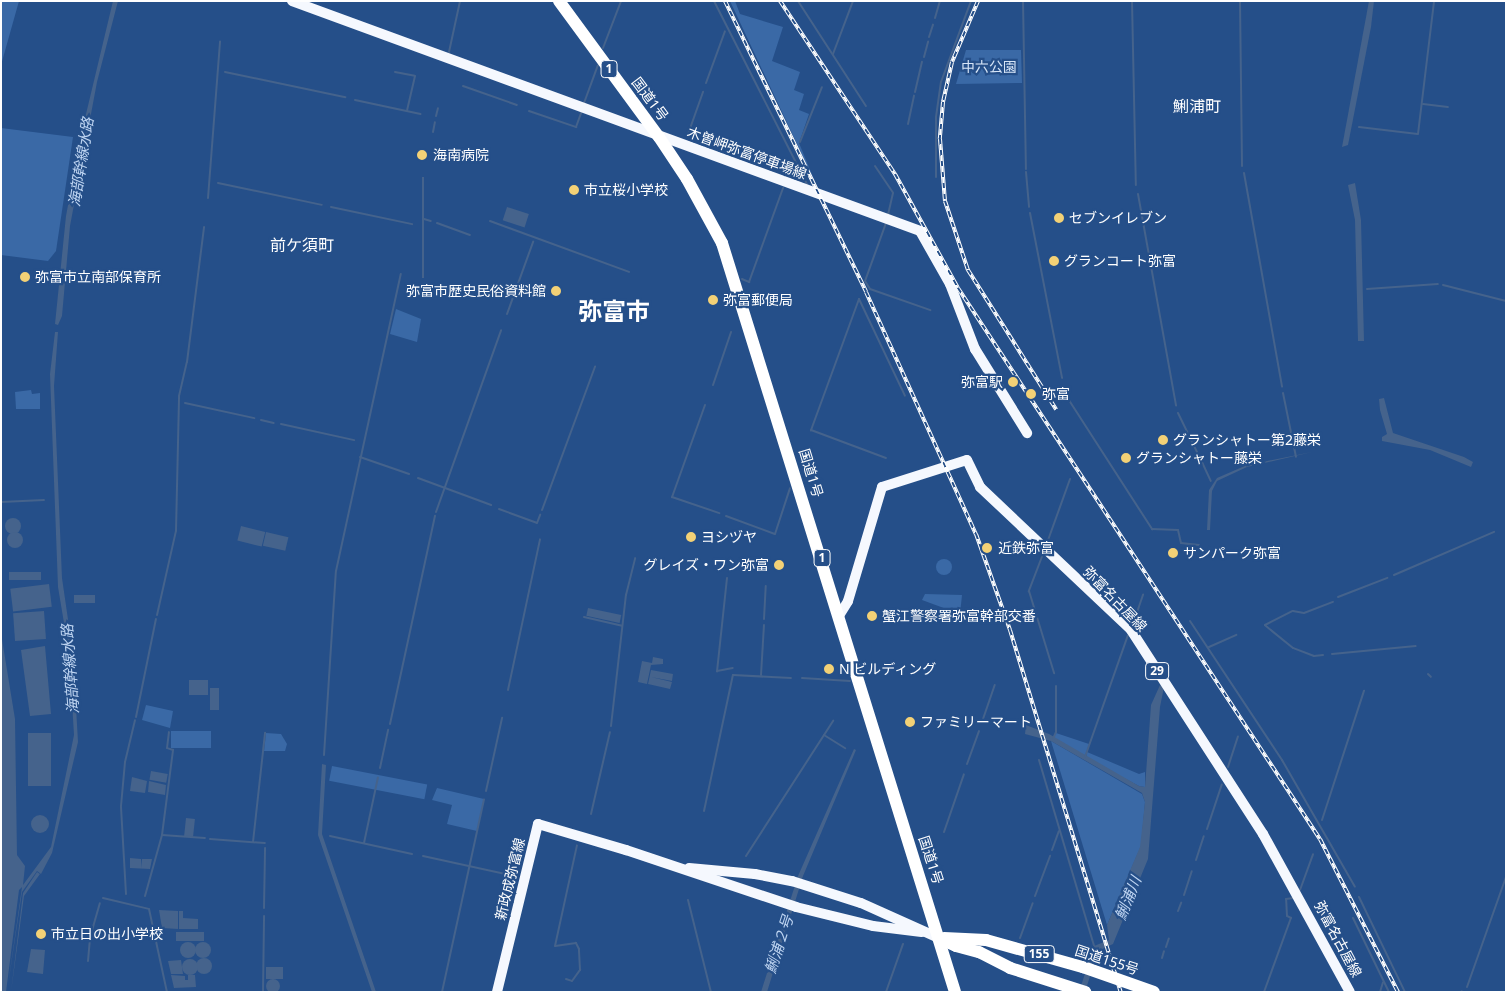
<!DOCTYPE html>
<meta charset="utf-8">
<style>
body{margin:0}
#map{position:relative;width:1507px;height:993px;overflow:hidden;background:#254f89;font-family:"Noto Sans","Noto Sans JP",sans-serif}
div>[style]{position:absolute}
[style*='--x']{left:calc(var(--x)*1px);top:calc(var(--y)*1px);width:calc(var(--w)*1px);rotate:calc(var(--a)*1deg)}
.green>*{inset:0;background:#3a69a6;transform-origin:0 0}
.round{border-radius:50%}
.water>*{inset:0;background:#45638c;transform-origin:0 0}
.stream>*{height:2px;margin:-1px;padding:0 1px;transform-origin:1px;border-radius:1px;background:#45638c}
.major>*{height:10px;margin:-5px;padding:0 5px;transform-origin:5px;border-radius:5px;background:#f5f8fe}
.highway>*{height:12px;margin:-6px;padding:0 6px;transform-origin:6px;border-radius:6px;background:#fff}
.rail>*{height:4px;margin-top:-2px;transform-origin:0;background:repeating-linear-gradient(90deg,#254f89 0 5.5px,#fff 0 11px);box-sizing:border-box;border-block:1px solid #fff}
.highway-bridge>*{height:12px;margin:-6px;padding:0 6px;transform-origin:6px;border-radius:6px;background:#fff}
.dots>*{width:14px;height:14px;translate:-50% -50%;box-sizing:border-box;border:2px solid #254f89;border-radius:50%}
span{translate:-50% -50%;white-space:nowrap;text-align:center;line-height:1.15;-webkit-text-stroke:4.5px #254f89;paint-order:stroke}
.shield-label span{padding:1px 4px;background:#254f89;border:1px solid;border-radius:4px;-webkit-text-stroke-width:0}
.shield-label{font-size:12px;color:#fff;font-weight:700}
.park-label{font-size:14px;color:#d6e5f7}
.street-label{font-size:14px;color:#fff}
.poi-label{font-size:14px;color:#fff}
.left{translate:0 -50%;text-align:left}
.right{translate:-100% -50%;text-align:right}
.water-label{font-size:15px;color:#bed4f1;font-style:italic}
.quarter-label{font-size:16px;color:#fff}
.town-label{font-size:24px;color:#fff;font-weight:700}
.frame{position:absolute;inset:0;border:2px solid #fff;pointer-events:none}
</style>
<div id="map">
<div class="green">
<div style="clip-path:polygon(1px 1px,19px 1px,1px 65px)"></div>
<div style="clip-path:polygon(730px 1px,735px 1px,740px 14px,783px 27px,772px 61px,800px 72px,794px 90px,804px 94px,799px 110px,809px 114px,799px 143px,818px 189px)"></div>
<div style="clip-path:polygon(966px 50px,1021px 50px,1022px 83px,956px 84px)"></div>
<div style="clip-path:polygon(1px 128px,73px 137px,56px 251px,48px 261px,1px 255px)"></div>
<div style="clip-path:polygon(396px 309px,421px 319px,417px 342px,390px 334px)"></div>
<div style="clip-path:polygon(31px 390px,32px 394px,40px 393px,40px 409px,16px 409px,15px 392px)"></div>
<div class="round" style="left:936px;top:559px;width:16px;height:16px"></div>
<div style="clip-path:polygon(925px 594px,962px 595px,960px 614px,922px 600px)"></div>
<div style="clip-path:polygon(146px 705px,173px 711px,170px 728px,142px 720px)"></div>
<div style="left:171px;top:731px;width:40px;height:17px"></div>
<div style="clip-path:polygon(266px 733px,281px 734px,287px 744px,285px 751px,264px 751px)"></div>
<div style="clip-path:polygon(1056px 733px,1089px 744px,1085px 756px,1052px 738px)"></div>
<div style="clip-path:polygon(1051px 741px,1142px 794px,1145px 802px,1141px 846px,1107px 925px)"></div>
<div style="clip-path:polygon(1087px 752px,1139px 774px,1145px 772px,1145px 787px,1139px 786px,1086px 758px)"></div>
<div style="left:332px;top:766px;width:97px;height:15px;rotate:11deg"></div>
<div style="clip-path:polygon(437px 788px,484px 799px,477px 831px,447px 824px,452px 805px,432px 800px)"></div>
</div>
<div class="water">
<div style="clip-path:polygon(113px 1px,118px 1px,97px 82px,70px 226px,62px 316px,58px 325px,55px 324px,66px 216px,81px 135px)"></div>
<div style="clip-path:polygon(1369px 1px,1374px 1px,1371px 27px,1348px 145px,1342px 147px)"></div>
<div style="left:422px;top:177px;width:2px;height:101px"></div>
<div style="clip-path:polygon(1355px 183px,1361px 220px,1364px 341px,1358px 341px,1355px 220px,1348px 185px)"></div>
<div style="left:507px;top:207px;width:23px;height:14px;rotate:18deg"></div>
<div style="clip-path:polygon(55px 332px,58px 332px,54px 386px,62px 578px,73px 654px,78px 742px,52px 853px,41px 874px,37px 871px,22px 892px,7px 992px,22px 887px,19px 890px,6px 992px,1px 992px,1px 633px,15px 719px,17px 855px,25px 866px,23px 885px,51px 847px,74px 735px,69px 653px,58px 587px,50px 374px)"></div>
<div style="clip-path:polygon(1384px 398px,1393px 433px,1464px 457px,1473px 462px,1471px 467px,1430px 450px,1382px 441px,1382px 437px,1387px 434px,1380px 410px,1379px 399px)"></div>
<div style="clip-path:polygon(1312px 452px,1247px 467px,1217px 481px,1212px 491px,1210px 530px,1207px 530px,1209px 490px,1217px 478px,1247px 465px)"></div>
<div class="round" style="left:5px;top:518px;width:16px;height:16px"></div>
<div style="left:241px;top:526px;width:25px;height:15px;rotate:14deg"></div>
<div style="left:266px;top:532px;width:23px;height:14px;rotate:13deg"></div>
<div class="round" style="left:7px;top:532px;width:16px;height:16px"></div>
<div style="left:41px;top:572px;width:8px;height:32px;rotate:90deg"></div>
<div style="left:49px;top:584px;width:23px;height:39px;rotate:83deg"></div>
<div style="left:95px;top:595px;width:8px;height:21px;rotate:90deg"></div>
<div style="left:588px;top:608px;width:34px;height:8px;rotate:12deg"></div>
<div style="left:44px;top:611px;width:28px;height:31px;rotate:86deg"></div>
<div style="clip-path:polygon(45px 646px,51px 714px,30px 716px,21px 650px)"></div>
<div style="clip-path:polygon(653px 657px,663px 659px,663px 664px,651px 665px,647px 684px,638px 682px,642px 661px,652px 663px)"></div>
<div style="clip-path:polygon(651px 670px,673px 674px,672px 681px,651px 677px,672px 682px,670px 689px,648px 684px)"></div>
<div style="left:208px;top:680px;width:15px;height:19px;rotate:90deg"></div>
<div style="clip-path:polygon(1160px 685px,1164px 687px,1160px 707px,1148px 859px,1113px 944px,1098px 951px,1085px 992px,1079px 992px,1094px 946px,1109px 940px,1107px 925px,1140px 847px,1145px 802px,1142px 793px,1051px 741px,1025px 734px,1026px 725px,1049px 734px,1139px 786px,1145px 787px,1151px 705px)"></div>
<div style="left:210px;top:688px;width:9px;height:22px"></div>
<div style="left:28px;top:733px;width:23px;height:53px"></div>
<div style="clip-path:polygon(854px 749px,856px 750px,803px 876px,767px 992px,761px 992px,798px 876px)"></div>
<div style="clip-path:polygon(322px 764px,326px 765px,322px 834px,376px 992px,372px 992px,318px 835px)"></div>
<div style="left:151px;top:771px;width:17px;height:9px;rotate:10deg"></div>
<div style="clip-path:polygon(132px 777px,147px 781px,145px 793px,130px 791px)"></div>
<div style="clip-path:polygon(149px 781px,166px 785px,165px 795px,148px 792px)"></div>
<div class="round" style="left:31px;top:815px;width:18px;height:18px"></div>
<div style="left:186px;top:818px;width:9px;height:18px;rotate:6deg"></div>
<div style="clip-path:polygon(130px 858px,141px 859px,141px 868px,142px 859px,152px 859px,150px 869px,130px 868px)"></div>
<div style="clip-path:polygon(37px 872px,40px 874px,24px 896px,11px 992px,23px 893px)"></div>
<div style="clip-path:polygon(159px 910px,178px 911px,178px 929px,162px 928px)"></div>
<div style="clip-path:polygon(179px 911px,183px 911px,183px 918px,198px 919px,198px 929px,179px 929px)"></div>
<div style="left:176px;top:932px;width:28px;height:9px"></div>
<div class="round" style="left:195px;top:942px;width:16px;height:16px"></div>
<div class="round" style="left:180px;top:942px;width:16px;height:16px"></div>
<div style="clip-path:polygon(31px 949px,45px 950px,43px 974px,27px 972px)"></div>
<div class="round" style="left:196px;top:958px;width:16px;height:16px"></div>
<div class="round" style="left:182px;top:959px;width:16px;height:16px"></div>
<div style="clip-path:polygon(181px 960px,183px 974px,171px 974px,168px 961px)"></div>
<div style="left:266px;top:967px;width:17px;height:12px"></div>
<div style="clip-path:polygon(171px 975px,185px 976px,185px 980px,188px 980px,188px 975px,195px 975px,196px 987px,174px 988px)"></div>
<div class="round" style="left:266px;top:979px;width:14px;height:14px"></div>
</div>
<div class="stream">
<div style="--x:714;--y:1;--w:205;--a:63.1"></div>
<div style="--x:798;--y:1;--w:125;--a:57.1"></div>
<div style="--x:1023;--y:1;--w:168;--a:89"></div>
<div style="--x:1132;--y:1;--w:184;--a:88.8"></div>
<div style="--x:1240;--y:1;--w:165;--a:89.3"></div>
<div style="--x:935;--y:18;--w:18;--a:-74"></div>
<div style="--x:929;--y:37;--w:13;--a:-72"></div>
<div style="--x:603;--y:48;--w:50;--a:-69"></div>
<div style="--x:449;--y:52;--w:52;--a:-77.8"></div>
<div style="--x:833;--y:54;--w:57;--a:-69.3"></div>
<div style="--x:924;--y:57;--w:16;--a:-75"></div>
<div style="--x:225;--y:72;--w:123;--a:11.8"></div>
<div style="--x:395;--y:72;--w:20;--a:11"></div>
<div style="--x:415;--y:76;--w:36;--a:103"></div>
<div style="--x:706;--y:83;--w:55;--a:-69.9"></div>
<div style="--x:463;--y:86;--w:57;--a:19.4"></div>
<div style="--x:915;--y:92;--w:31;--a:-77"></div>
<div style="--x:355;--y:100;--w:67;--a:12"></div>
<div style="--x:584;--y:103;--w:40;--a:-69.8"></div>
<div style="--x:1423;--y:104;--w:25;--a:7"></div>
<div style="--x:529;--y:111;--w:50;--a:18.8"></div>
<div style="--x:576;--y:127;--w:15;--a:-70"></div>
<div style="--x:436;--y:116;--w:8;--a:-76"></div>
<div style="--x:908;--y:124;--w:29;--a:-78"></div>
<div style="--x:1359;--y:127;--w:59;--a:6.8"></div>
<div style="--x:1418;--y:134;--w:134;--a:-83.1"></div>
<div style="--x:433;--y:132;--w:10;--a:-79"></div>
<div style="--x:687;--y:137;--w:48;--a:-70.4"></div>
<div style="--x:800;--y:142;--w:59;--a:-68.2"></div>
<div style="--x:875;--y:166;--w:32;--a:56"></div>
<div style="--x:893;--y:193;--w:23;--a:103"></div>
<div style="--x:1026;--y:172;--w:35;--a:85"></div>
<div style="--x:1244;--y:173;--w:217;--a:79.9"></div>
<div style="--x:790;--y:176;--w:15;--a:-70"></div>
<div style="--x:936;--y:177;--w:60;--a:-90"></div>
<div style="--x:936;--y:117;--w:35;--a:-82"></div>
<div style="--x:941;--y:82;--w:86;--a:-69.7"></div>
<div style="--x:218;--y:183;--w:106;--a:11.9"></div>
<div style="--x:1138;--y:194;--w:215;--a:79.8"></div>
<div style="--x:208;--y:198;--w:157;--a:-85.6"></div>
<div style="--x:331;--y:207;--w:83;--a:11.9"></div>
<div style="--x:1030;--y:213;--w:168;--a:79"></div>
<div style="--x:424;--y:219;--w:7;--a:16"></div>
<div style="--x:490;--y:221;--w:148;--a:20.1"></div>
<div style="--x:437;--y:223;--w:35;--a:20"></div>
<div style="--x:886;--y:223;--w:62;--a:109.9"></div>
<div style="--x:865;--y:281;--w:9;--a:58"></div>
<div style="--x:870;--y:289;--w:64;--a:19.3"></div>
<div style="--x:742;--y:279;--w:8;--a:23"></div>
<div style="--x:749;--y:282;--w:100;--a:-70.1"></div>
<div style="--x:1443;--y:285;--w:65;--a:14.3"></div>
<div style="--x:1367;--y:289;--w:71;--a:-4"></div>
<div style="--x:859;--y:299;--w:140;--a:110.1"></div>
<div style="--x:811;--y:430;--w:80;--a:20.5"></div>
<div style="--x:859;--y:299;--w:107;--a:64.6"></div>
<div style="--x:507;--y:314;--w:77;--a:-70.1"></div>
<div style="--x:713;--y:385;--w:56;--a:-71.2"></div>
<div style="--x:1283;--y:393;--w:65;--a:78.5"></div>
<div style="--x:1065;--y:394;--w:161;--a:57.2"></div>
<div style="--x:1152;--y:529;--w:26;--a:2"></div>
<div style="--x:1178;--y:530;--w:13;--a:77"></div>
<div style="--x:1181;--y:543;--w:18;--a:6"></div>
<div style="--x:185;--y:403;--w:71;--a:12.3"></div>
<div style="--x:705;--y:405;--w:98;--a:109.7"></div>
<div style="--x:672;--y:497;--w:50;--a:18.8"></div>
<div style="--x:1178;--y:413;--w:46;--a:64"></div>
<div style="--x:261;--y:420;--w:13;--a:13"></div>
<div style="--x:281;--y:424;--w:75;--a:12.4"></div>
<div style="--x:360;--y:457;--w:52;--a:19.1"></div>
<div style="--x:1201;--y:460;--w:23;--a:65"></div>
<div style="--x:418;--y:478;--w:78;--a:20.3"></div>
<div style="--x:1;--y:502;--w:43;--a:-2.7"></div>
<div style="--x:499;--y:509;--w:40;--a:20.2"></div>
<div style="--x:537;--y:523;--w:9;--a:-69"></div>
<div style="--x:542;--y:510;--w:153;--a:-69.7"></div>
<div style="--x:436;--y:512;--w:193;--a:-70.3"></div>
<div style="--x:726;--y:516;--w:52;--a:20.2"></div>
<div style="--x:775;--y:534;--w:48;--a:-71.9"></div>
<div style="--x:1047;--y:543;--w:68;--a:-70.2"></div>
<div style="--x:1043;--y:554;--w:40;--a:111"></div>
<div style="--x:1029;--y:591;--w:86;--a:73"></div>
<div style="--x:1394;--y:575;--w:109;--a:-23.3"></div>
<div style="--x:727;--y:578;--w:94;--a:96.1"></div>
<div style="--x:717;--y:671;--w:16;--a:-11"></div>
<div style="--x:1338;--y:597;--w:53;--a:-21.2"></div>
<div style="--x:157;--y:615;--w:86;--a:-77.3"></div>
<div style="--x:176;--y:531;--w:135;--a:-88.7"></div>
<div style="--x:179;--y:396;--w:35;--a:-77"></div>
<div style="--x:187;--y:362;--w:136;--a:-82.8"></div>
<div style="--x:584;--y:617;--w:39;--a:13"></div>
<div style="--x:764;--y:619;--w:33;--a:-87"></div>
<div style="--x:1134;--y:621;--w:28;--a:-71"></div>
<div style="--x:1190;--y:621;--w:167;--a:56.5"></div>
<div style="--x:1282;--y:760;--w:146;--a:60.1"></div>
<div style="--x:1209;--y:647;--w:30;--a:-24"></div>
<div style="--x:1332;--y:654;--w:84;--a:-5.4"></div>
<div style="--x:1323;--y:655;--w:9;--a:174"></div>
<div style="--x:1314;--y:656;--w:22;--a:-159"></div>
<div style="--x:1293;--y:648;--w:36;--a:-141"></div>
<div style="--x:1265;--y:625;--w:31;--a:-27"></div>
<div style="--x:1293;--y:611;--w:11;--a:10"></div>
<div style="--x:1304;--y:613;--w:31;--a:-21"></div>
<div style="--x:1428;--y:674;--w:4;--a:45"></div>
<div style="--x:761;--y:675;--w:50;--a:-86.6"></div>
<div style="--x:802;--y:678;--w:48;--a:3.6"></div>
<div style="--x:508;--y:690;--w:154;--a:-78"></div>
<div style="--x:136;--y:717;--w:100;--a:-78.5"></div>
<div style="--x:983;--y:719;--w:36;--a:-71"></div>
<div style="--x:390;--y:724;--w:213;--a:-77.8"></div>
<div style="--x:611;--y:726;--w:132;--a:-83.5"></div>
<div style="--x:626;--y:595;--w:38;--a:-76"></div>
<div style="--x:824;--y:735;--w:25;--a:32"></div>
<div style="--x:1053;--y:739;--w:8;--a:-67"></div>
<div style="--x:1056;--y:732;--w:46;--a:-90"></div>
<div style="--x:324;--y:755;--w:184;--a:-86.3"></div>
<div style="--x:336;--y:571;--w:304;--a:-77.7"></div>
<div style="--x:1085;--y:757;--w:129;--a:-70.6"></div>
<div style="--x:1039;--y:760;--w:194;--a:73.5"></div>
<div style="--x:967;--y:764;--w:35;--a:-70"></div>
<div style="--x:1228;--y:767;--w:32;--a:-72"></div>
<div style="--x:380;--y:768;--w:39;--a:-78"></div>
<div style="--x:486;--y:791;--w:75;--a:-77.6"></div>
<div style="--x:704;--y:811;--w:139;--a:-78"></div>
<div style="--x:733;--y:675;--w:58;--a:3"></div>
<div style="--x:591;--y:814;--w:84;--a:-77"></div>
<div style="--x:1322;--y:820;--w:136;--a:-72"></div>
<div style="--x:1207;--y:829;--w:47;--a:-71.6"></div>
<div style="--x:944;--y:832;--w:61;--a:-71"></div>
<div style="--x:162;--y:835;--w:43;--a:4"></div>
<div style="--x:330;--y:836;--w:84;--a:12.4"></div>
<div style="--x:210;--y:839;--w:55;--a:4.2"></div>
<div style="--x:253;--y:842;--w:110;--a:-83.7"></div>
<div style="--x:364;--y:843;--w:67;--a:-78"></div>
<div style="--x:1052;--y:850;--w:20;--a:-70"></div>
<div style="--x:423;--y:856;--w:89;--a:12.3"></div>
<div style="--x:746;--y:856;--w:161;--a:-57.2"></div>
<div style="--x:1196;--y:860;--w:25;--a:-72"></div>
<div style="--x:1300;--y:890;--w:38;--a:-70"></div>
<div style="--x:126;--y:894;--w:88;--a:-93.3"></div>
<div style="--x:121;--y:806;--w:44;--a:-84.8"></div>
<div style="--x:125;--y:762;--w:43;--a:-76.6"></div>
<div style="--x:1184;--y:895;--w:25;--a:-72"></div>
<div style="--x:145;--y:896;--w:63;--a:-74.4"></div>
<div style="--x:162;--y:835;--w:86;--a:-82.6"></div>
<div style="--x:173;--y:750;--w:6;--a:-162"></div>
<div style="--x:167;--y:748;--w:16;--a:-83"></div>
<div style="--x:1035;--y:896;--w:43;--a:-69.4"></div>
<div style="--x:1359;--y:897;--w:106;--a:64.2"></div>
<div style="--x:103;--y:898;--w:47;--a:13.4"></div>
<div style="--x:149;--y:909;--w:85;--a:77.8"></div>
<div style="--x:688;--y:900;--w:95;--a:76"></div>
<div style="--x:264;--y:908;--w:60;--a:-89"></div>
<div style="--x:1178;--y:911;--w:9;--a:-69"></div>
<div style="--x:1353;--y:918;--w:82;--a:64.1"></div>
<div style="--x:91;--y:934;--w:32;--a:-74"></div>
<div style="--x:1020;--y:938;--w:37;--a:-70"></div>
<div style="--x:1166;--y:947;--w:9;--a:-72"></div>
<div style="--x:1162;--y:958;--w:7;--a:-74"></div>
<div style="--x:88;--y:961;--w:21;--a:-85"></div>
<div style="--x:566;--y:979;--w:6;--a:18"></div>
<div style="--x:572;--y:981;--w:14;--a:-54"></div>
<div style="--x:580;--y:970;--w:21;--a:-93"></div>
<div style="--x:579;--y:949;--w:7;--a:-117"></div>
<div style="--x:576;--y:943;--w:21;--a:172"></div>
<div style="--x:555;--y:946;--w:103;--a:-77.7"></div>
<div style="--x:1467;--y:987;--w:117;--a:-70.5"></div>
<div style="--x:263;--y:992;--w:76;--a:-89.2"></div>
<div style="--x:442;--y:992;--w:197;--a:-77.7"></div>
<div style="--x:886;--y:992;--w:51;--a:-70.5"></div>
<div style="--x:1264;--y:992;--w:79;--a:-70"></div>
<div style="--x:1291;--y:918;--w:4;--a:-153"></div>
<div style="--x:1287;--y:916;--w:17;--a:-93"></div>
<div style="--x:1286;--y:899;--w:7;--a:-8"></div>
<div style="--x:1380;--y:992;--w:10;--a:-73"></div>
<div style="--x:1461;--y:992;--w:1;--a:-45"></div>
</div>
<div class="major">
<div style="--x:292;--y:1;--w:669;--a:20.11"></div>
<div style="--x:920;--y:231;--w:61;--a:60.5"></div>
<div style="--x:950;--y:284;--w:70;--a:69"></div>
<div style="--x:975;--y:349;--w:99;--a:58.2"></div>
<div style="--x:840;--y:614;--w:15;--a:-58"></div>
<div style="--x:848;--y:601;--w:119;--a:-73.4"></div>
<div style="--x:882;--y:487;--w:89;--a:-17.6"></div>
<div style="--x:967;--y:460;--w:30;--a:64"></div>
<div style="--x:980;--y:487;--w:208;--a:43.4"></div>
<div style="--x:1131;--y:630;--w:243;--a:57.1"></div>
<div style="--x:1263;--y:834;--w:180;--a:61.2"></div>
<div style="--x:689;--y:868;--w:66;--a:5.2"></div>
<div style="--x:755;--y:874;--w:38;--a:11"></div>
<div style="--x:792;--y:881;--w:72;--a:17.7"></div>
<div style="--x:861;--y:903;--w:85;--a:24.2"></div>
<div style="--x:497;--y:992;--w:173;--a:-76.3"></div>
<div style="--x:538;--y:824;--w:92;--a:16.5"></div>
<div style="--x:626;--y:850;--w:179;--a:18.5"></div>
<div style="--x:796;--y:907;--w:79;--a:13.9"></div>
<div style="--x:873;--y:926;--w:49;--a:7"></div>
</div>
<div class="highway">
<div style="--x:559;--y:1;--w:169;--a:53.7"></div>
<div style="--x:659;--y:137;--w:50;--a:56.3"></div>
<div style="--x:687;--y:179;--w:73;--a:61.3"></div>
<div style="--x:722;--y:243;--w:784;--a:72.72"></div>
<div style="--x:939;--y:938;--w:19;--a:25"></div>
<div style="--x:956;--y:946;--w:24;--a:15"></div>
<div style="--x:979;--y:952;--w:35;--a:27"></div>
<div style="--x:1010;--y:968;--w:79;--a:17.7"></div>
<div style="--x:944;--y:938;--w:42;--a:2.7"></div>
<div style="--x:986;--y:940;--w:101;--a:15.6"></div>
</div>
<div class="rail">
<div style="--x:725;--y:1;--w:323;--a:64.1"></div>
<div style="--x:866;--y:292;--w:266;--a:65.6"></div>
<div style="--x:976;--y:534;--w:102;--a:70.5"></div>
<div style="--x:1010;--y:630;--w:379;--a:73"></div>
<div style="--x:780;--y:1;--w:208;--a:56.4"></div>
<div style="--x:895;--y:174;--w:130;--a:61.1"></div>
<div style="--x:958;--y:288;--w:659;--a:56.7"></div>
<div style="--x:1320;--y:839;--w:172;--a:63"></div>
<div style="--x:978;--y:1;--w:66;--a:113.1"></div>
<div style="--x:952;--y:62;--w:41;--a:102.7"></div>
<div style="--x:943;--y:102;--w:37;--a:95"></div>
<div style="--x:940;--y:139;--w:62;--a:85.4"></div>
<div style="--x:945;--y:201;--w:73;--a:71.6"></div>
<div style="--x:968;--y:270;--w:165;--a:57.7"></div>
</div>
<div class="highway-bridge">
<div style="--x:1083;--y:967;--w:75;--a:19.4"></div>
</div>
<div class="dots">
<div style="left:422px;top:155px;background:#f3d176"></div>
<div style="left:574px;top:190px;background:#f3d176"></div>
<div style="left:1059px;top:218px;background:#f3d176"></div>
<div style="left:1054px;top:261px;background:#f3d176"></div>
<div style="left:25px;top:277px;background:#f3d176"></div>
<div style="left:556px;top:291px;background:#f3d176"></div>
<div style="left:713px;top:300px;background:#f3d176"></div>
<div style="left:1013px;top:382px;background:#f3d176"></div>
<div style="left:1031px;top:394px;background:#f3d176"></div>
<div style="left:1163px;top:440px;background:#f3d176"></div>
<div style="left:1126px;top:458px;background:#f3d176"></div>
<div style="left:691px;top:537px;background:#f3d176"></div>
<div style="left:987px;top:548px;background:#f3d176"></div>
<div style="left:1173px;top:553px;background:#f3d176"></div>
<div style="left:779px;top:565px;background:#f3d176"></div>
<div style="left:872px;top:616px;background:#f3d176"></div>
<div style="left:829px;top:669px;background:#f3d176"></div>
<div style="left:910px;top:722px;background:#f3d176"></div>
<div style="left:41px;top:934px;background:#f3d176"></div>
</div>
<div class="shield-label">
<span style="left:609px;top:69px">1</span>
<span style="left:822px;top:558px">1</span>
<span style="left:1157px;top:671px">29</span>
<span style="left:1039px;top:954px">155</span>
</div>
<div class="park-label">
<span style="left:989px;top:67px">中六公園</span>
</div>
<div class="street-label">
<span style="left:650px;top:99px;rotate:53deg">国道1号</span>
<span style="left:747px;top:153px;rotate:20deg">木曽岬弥富停車場線</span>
<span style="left:811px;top:473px;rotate:73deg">国道1号</span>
<span style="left:1115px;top:599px;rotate:46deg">弥富名古屋線</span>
<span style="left:931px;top:860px;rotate:72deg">国道1号</span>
<span style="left:510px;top:879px;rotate:-76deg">新政成弥富線</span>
<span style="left:1338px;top:939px;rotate:62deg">弥富名古屋線</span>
<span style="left:1107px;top:960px;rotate:18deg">国道155号</span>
</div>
<div class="poi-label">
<span class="left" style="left:433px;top:155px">海南病院</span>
<span class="left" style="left:584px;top:190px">市立桜小学校</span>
<span class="left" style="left:1069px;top:218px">セブンイレブン</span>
<span class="left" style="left:1064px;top:261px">グランコート弥富</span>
<span class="left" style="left:35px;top:277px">弥富市立南部保育所</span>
<span class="right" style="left:546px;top:291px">弥富市歴史民俗資料館</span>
<span class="left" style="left:723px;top:300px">弥富郵便局</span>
<span class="right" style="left:1003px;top:382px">弥富駅</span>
<span class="left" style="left:1042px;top:394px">弥富</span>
<span class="left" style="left:1173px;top:440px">グランシャトー第2藤栄</span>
<span class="left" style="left:1136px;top:458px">グランシャトー藤栄</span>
<span class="left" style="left:701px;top:537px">ヨシヅヤ</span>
<span class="left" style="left:998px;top:548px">近鉄弥富</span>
<span class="left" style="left:1183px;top:553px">サンパーク弥富</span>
<span class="right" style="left:769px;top:565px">グレイズ・ワン弥富</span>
<span class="left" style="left:882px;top:616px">蟹江警察署弥富幹部交番</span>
<span class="left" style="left:839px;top:669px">N ビルディング</span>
<span class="left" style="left:920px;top:722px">ファミリーマート</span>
<span class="left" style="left:51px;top:934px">市立日の出小学校</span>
</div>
<div class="water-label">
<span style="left:81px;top:162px;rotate:-81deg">海部幹線水路</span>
<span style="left:70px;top:669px;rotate:-94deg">海部幹線水路</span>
<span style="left:1128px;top:898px;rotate:-68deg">鯏浦川</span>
<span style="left:779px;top:944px;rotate:-72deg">鯏浦２号</span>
</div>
<div class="quarter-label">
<span style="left:1197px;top:106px">鯏浦町</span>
<span style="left:302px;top:245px">前ケ須町</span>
</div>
<div class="town-label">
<span style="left:614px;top:311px">弥富市</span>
</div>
<div class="frame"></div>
</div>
